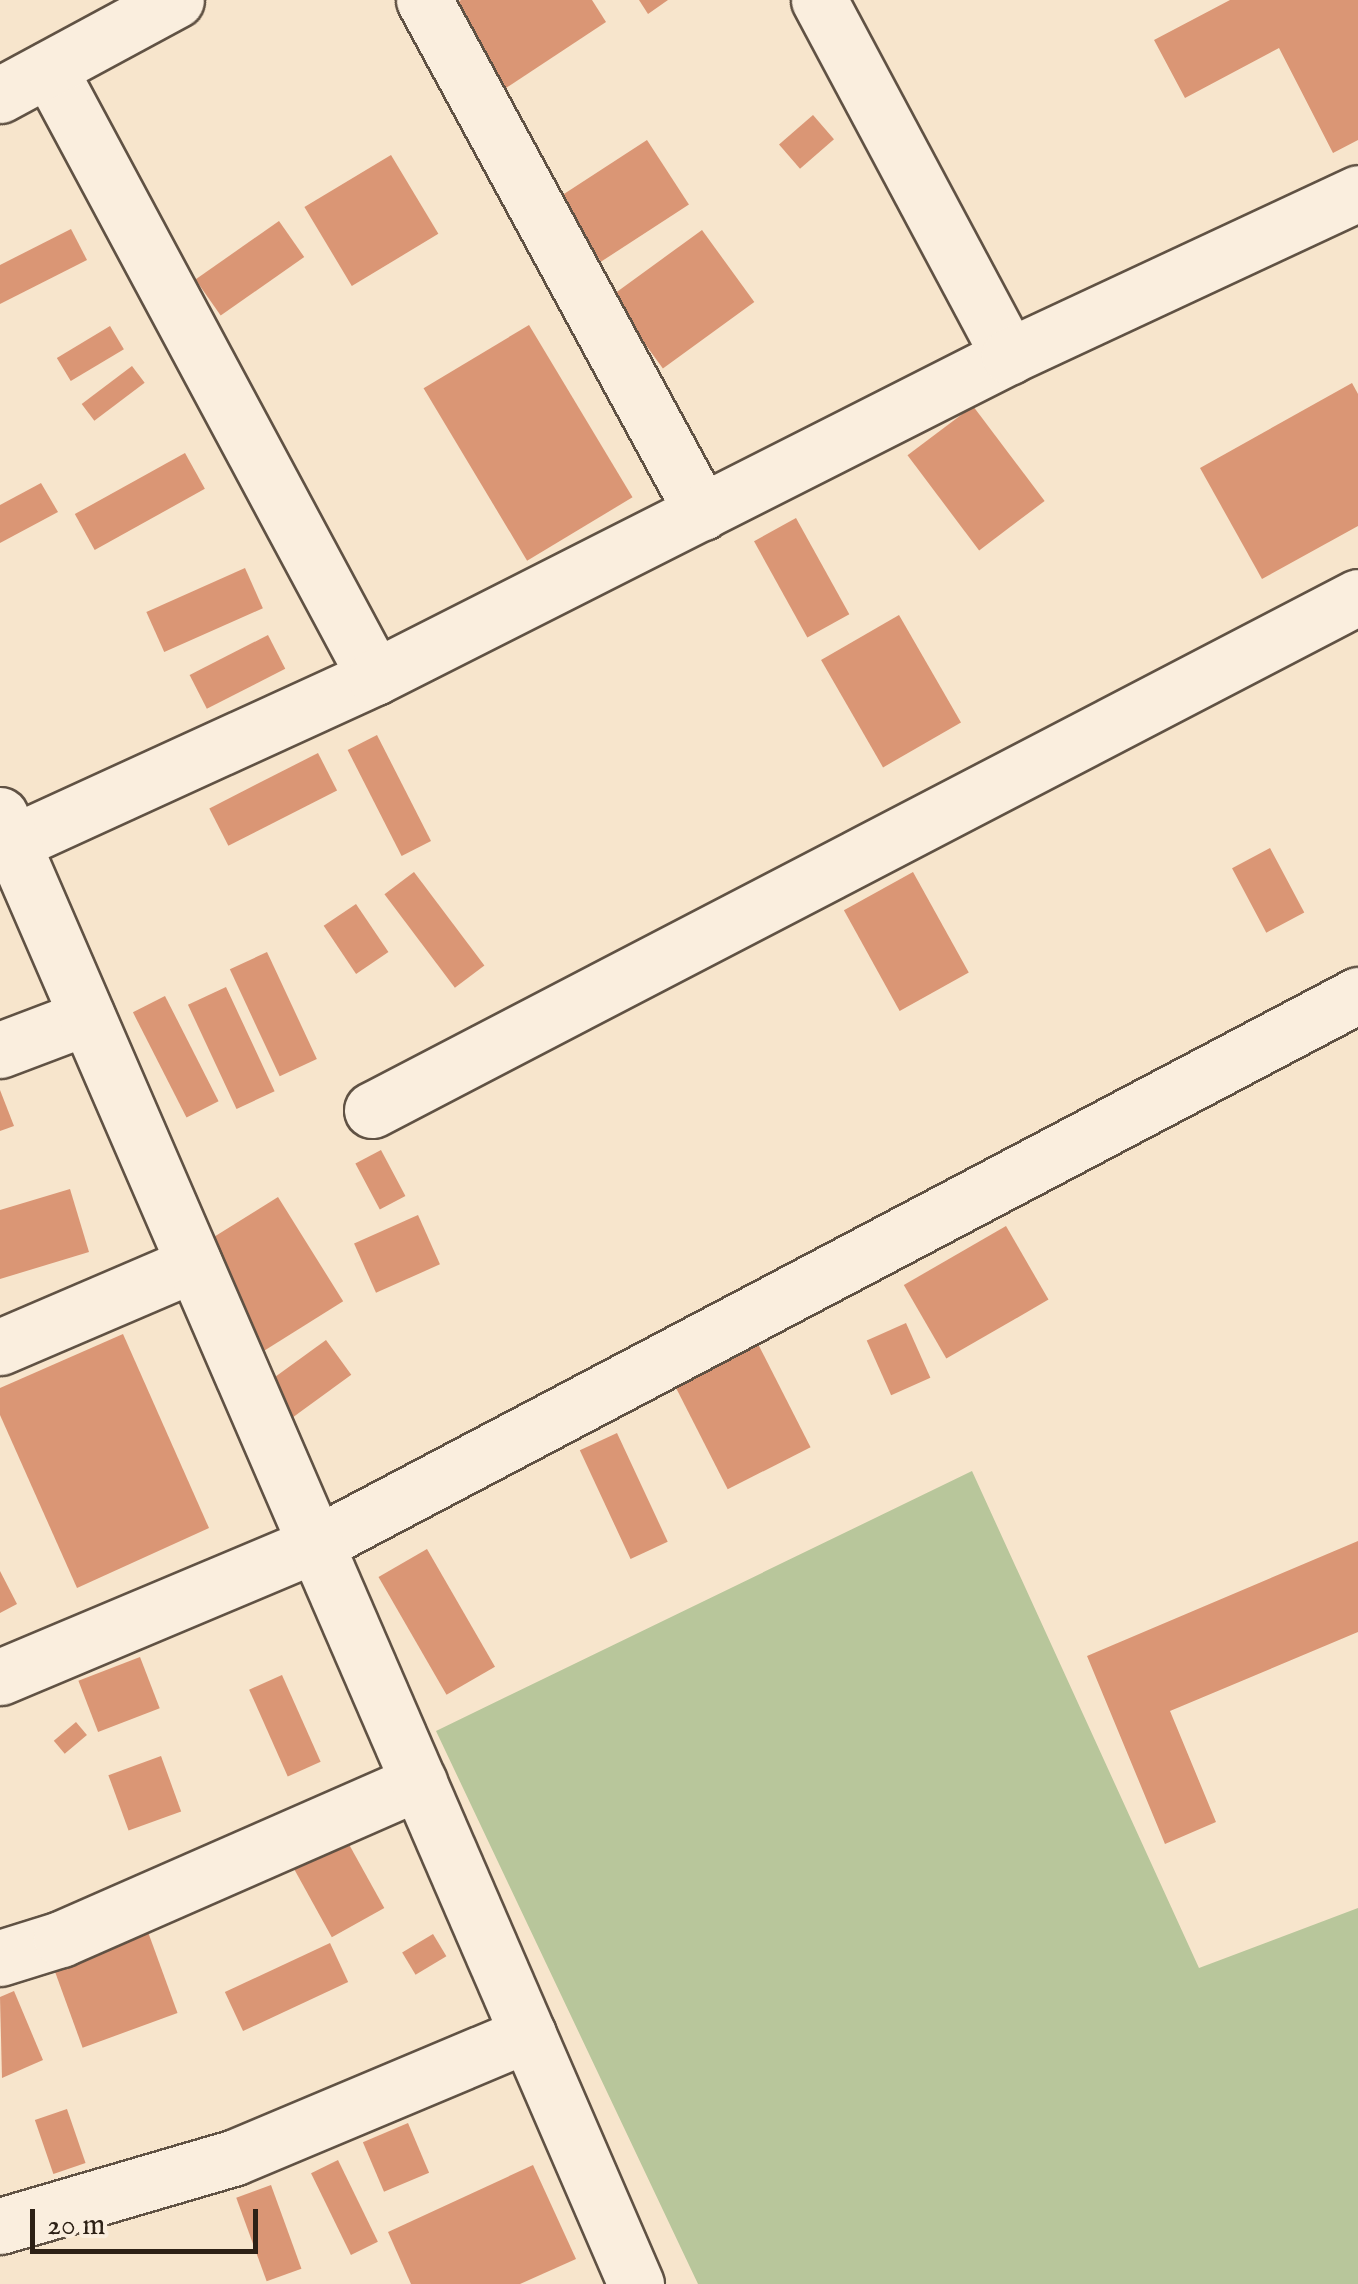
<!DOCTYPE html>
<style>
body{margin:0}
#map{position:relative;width:1358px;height:2284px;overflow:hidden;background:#f7e5cc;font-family:"IM FELL English",serif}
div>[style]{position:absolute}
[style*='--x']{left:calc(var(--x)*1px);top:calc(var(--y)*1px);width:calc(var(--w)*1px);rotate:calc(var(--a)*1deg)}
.green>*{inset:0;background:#b8c69b}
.building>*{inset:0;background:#da9675;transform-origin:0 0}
.roads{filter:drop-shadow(2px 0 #605244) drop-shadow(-2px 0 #605244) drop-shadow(0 2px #605244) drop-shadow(0 -2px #605244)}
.street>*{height:55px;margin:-27.5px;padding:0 27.5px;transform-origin:27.5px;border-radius:27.5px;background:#faeede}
.secondary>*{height:55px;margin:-27.5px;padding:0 27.5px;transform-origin:27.5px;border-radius:27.5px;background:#faeede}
span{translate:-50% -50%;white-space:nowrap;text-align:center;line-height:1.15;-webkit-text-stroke:8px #faeede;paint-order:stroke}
.scale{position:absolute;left:30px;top:2209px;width:228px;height:45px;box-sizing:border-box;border:5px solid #2d2116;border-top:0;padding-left:12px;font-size:30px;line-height:35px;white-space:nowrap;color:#2d2116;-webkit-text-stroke:8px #faeede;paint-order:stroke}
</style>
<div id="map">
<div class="green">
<div style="clip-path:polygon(972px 1471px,1199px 1968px,1358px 1908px,1358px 2284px,698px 2284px,436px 1731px)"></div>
</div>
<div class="building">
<div style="clip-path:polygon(461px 0,592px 0,606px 22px,506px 88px,453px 5px)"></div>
<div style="clip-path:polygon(639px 0,668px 0,648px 14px)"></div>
<div style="clip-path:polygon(1230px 0,1358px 0,1358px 140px,1333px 153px,1279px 48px,1185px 98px,1154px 40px)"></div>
<div style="left:813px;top:115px;width:32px;height:45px;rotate:49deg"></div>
<div style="left:647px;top:140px;width:77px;height:105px;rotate:57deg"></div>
<div style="left:391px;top:155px;width:92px;height:101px;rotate:59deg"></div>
<div style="left:279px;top:221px;width:44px;height:102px;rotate:55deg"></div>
<div style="clip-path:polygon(71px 229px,87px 260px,0 304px,0 265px)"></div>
<div style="left:702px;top:230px;width:89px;height:113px;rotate:54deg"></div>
<div style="left:529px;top:325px;width:201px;height:123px;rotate:59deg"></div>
<div style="left:110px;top:326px;width:27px;height:62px;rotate:59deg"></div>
<div style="left:132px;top:366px;width:21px;height:63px;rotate:53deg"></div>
<div style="clip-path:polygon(1352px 383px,1358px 394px,1358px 526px,1262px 579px,1200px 468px)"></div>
<div style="left:973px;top:406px;width:119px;height:82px;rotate:53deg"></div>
<div style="left:185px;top:453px;width:41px;height:126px;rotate:61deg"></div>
<div style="clip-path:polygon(41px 483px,58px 512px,0 543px,0 505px)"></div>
<div style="left:796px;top:518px;width:110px;height:48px;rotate:61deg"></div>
<div style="left:245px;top:568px;width:44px;height:108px;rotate:66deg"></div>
<div style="left:899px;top:615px;width:124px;height:90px;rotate:60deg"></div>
<div style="left:268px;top:635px;width:38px;height:88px;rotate:63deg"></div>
<div style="left:377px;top:735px;width:119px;height:33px;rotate:63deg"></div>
<div style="left:318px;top:753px;width:42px;height:122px;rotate:63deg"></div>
<div style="left:1270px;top:848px;width:73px;height:43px;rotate:62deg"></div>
<div style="left:414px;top:872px;width:117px;height:37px;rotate:53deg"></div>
<div style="left:913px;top:872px;width:115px;height:79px;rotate:61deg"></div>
<div style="left:356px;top:904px;width:58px;height:39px;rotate:56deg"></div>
<div style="left:267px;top:952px;width:118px;height:41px;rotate:65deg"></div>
<div style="left:226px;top:987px;width:115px;height:42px;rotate:65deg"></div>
<div style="left:165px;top:996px;width:118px;height:36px;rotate:63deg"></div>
<div style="clip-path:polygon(0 1090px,14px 1126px,0 1131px)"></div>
<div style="left:381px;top:1150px;width:52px;height:29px;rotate:62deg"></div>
<div style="clip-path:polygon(70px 1189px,89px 1252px,0 1279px,0 1210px)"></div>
<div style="left:278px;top:1197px;width:123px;height:96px;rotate:58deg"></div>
<div style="left:418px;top:1215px;width:54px;height:70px;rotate:66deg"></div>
<div style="left:1006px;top:1226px;width:85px;height:118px;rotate:60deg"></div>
<div style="left:906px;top:1323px;width:60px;height:43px;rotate:66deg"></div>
<div style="clip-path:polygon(123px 1334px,209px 1528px,77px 1588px,0 1415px,0 1388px)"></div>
<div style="left:326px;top:1340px;width:43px;height:81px;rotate:54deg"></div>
<div style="left:757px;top:1342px;width:118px;height:93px;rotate:63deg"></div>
<div style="left:617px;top:1433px;width:120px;height:41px;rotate:65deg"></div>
<div style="clip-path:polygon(1358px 1541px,1358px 1632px,1170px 1711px,1216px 1822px,1165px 1844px,1087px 1656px)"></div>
<div style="left:427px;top:1549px;width:136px;height:56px;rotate:60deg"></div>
<div style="clip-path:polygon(0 1571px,17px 1604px,0 1613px)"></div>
<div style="left:140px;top:1657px;width:55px;height:66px;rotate:69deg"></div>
<div style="left:282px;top:1675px;width:95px;height:36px;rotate:66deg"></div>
<div style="left:76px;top:1722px;width:17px;height:29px;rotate:50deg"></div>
<div style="left:161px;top:1756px;width:59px;height:56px;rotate:70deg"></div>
<div style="left:346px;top:1839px;width:79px;height:60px;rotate:61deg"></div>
<div style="left:144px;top:1921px;width:98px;height:101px;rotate:70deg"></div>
<div style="left:433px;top:1934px;width:26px;height:36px;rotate:59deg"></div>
<div style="left:330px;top:1943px;width:43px;height:116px;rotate:65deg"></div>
<div style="clip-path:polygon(14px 1991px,43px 2060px,2px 2078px,0 1997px)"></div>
<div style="left:67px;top:2109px;width:57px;height:34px;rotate:71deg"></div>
<div style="left:408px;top:2123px;width:54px;height:49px;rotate:67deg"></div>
<div style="left:338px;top:2160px;width:91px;height:30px;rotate:64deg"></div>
<div style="clip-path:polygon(533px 2165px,576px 2259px,520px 2284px,411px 2284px,388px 2232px)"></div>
<div style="left:271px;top:2185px;width:89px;height:37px;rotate:70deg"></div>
</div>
<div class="roads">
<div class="street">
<div style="--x:424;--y:0;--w:583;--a:61.5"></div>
<div style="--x:819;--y:0;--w:404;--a:61.9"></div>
<div style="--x:49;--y:69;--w:690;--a:61.8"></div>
<div style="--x:0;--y:95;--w:200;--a:-28.4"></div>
<div style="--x:12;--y:843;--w:399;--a:-24.6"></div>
<div style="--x:375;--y:677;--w:711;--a:-26.85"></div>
<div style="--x:1009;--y:356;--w:385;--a:-25"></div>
<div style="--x:0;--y:1050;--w:93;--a:-20.8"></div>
<div style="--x:372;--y:1110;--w:1111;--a:-27.49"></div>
<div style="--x:0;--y:1347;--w:211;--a:-23.2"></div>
<div style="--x:0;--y:1677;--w:343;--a:-22.8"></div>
<div style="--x:316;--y:1544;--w:1178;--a:-27.78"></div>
<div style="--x:0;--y:1958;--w:64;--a:-17.3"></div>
<div style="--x:61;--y:1939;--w:391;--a:-23.7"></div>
<div style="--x:0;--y:2226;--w:243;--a:-16.3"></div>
<div style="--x:233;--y:2158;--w:320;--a:-22.8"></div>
</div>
<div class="secondary">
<div style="--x:0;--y:815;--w:1601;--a:66.59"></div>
</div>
</div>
<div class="scale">20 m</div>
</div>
